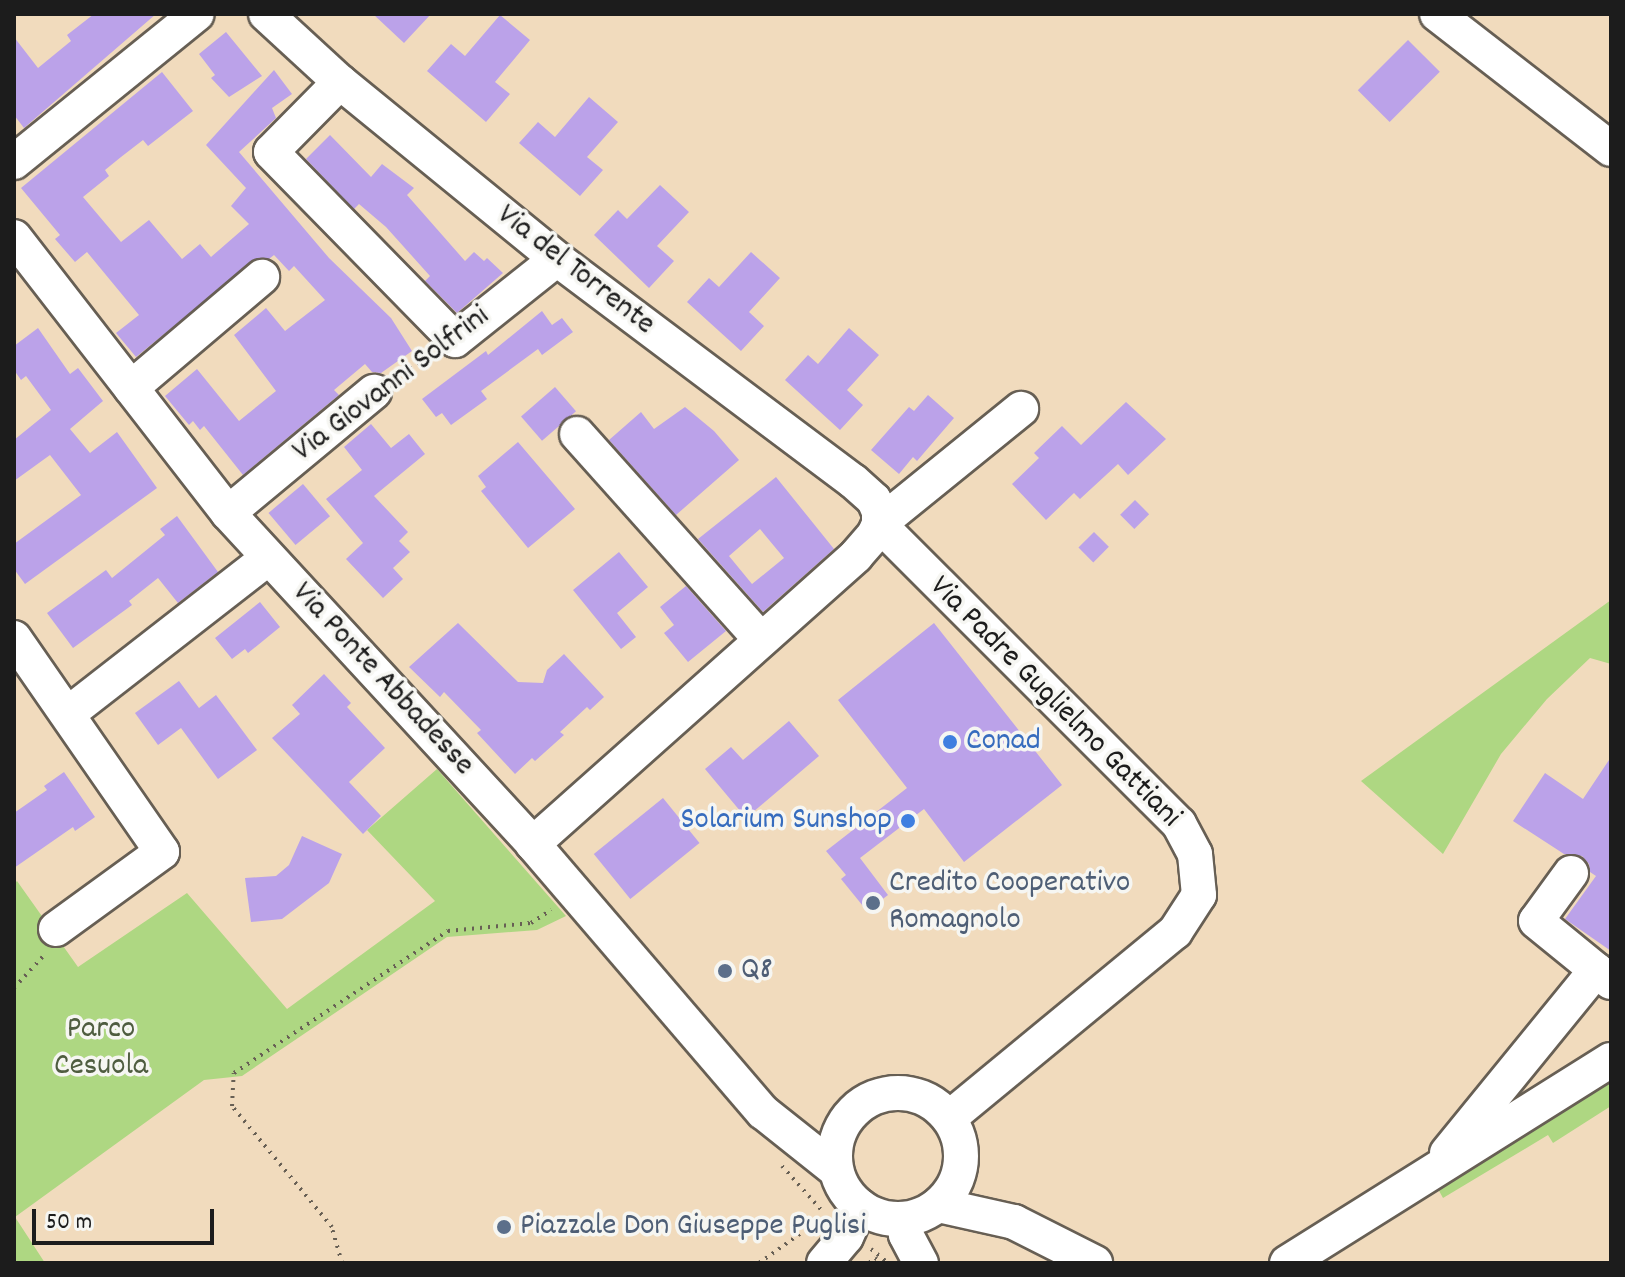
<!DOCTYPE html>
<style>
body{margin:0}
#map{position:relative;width:1625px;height:1277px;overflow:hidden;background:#f1dbbd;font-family:Dekko,sans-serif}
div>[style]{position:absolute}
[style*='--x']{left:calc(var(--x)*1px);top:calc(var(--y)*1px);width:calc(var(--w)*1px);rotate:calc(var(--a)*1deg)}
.green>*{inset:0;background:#aed782}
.building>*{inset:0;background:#bba2e9;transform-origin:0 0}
.path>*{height:4px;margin-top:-2px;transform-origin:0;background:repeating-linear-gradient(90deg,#675f54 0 2px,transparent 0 8px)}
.roads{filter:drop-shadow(2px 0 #675f54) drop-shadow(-2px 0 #675f54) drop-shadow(0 2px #675f54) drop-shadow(0 -2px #675f54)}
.minor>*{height:34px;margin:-17px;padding:0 17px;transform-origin:17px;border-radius:17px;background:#fff}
.minor>.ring{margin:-17px;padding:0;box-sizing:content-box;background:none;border:34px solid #fff;border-radius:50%}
.dots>*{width:22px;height:22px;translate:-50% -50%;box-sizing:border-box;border:4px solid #f6f6f2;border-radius:50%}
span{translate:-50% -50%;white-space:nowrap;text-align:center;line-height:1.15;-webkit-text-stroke:7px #f6f6f2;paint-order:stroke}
.street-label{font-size:32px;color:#1c1c1c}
.shop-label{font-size:32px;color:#366cbe}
.left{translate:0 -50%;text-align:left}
.right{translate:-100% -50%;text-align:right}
.service-label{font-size:32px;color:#4e5e75}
.park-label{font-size:32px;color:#4f5d40}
.frame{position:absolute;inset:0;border:16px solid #1c1c1c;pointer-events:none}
.scale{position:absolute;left:32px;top:1209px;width:182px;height:36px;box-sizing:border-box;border:4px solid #1c1c1c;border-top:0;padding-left:10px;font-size:24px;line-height:28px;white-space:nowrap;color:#1c1c1c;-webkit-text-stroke:6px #f6f6f2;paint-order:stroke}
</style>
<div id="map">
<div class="green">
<div style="clip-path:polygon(1611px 600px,1611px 664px,1590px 658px,1547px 699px,1501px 754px,1443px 854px,1361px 781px)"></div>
<div style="clip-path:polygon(437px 769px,566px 916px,537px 930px,447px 937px,242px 1076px,204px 1080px,15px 1217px,45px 1263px,14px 1263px,14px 884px,17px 881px,78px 967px,187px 893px,287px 1009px,435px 901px,367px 830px)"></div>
<div style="clip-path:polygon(1611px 1077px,1611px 1106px,1553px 1143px,1548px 1135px,1443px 1198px,1438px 1189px)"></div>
</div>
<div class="building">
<div style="clip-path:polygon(94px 14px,156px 14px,24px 128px,14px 115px,14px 37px,38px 68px,71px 41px,67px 35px)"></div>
<div style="clip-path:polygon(373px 14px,431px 14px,404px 43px)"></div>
<div style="clip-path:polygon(500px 15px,530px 40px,495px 82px,510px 94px,486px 122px,427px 71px,451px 44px,465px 56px)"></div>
<div style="clip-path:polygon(226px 32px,262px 76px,229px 97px,211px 78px,215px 75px,199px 54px)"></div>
<div style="left:1408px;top:40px;width:45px;height:71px;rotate:45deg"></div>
<div style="clip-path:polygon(274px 70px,292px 94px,272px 108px,276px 118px,239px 152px,329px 258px,391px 318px,412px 351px,381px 373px,372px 372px,365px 364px,334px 390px,339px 395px,243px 475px,204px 426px,200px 430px,193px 421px,189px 425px,165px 396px,197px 369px,239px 421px,276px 391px,234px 335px,266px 308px,285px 331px,325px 300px,294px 266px,289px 271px,274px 255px,269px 259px,258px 258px,136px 357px,116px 333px,139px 315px,87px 252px,75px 262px,55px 239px,60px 235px,21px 188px,162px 72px,193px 111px,148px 146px,143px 140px,121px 157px,105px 170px,109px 176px,83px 197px,121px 242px,149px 220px,182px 259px,200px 244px,211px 257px,249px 224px,231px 206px,246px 188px,206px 145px)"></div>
<div style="clip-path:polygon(589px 97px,618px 122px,587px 157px,603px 170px,580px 196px,519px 143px,538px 122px,555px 137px)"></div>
<div style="clip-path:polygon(330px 135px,371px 177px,382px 164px,414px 188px,407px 195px,465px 261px,474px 252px,484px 261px,487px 258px,503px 273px,457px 313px,425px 281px,430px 276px,386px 227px,359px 204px,354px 209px,306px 159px)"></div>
<div style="clip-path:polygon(660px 185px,689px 212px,657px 246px,674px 261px,649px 288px,594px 235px,618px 210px,627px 219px)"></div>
<div style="clip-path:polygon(751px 252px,780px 278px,749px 312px,764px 326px,741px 351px,687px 302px,709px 278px,719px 287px)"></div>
<div style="clip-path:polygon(542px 311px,552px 325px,562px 318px,573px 332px,542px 355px,538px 349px,481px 391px,487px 399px,451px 425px,442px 413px,436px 417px,422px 399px,486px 351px,488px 355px)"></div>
<div style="clip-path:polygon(38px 328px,70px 374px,78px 368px,103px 401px,70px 429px,90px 453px,117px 432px,157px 488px,25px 584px,14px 569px,14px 544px,81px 495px,50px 455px,14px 481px,14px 440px,51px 410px,26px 376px,21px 380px,14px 370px,14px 346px)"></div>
<div style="clip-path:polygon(849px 328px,879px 355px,847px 390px,863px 405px,840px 430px,785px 380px,808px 355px,818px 364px)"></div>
<div style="left:555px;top:387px;width:32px;height:45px;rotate:49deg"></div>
<div style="clip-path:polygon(928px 395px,954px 418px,917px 461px,913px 457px,899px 474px,871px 450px,909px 407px,914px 411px)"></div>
<div style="clip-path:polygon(1126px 402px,1166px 439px,1128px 475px,1118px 464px,1080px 499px,1074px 493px,1046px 520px,1012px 484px,1039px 458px,1034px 453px,1062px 426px,1081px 445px)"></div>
<div style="clip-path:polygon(685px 407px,714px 431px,739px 460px,676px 515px,609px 440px,641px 412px,654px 429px)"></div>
<div style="clip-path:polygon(371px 424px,391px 448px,409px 434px,425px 454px,374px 496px,408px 532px,399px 541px,410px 552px,393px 568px,403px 579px,383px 598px,346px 559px,363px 543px,326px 499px,362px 470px,344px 447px)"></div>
<div style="clip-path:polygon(518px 442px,575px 509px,528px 548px,481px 491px,486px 487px,478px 476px)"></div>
<div style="clip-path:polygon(evenodd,776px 477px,834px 549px,763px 612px,698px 539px,776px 477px,760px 529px,784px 558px,752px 584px,729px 556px,760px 529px)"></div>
<div style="left:303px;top:484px;width:42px;height:45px;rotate:50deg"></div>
<div style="left:1135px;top:500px;width:20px;height:21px;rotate:45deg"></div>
<div style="clip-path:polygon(177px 516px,218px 572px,178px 603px,158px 578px,129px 601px,132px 605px,73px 648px,47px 613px,106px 570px,112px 578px,165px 535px,160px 529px)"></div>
<div style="left:1094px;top:532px;width:21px;height:22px;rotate:45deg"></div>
<div style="clip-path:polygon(619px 552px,648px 587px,617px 613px,636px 637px,621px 649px,573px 590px)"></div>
<div style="clip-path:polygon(686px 586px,726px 631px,688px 662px,664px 633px,674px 625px,660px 607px)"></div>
<div style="clip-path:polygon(260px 602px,280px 627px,248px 653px,245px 649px,232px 659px,215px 638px)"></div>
<div style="clip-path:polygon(458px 623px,518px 682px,543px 683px,547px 670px,564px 654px,604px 697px,590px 710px,587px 707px,560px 732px,564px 735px,535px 761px,532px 758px,515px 774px,477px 733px,481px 730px,444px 692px,440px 697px,409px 667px)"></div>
<div style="clip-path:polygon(934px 623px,1062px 785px,964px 862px,924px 809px,860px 858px,888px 895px,867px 911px,841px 879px,846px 875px,826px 851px,907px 788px,838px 700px)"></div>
<div style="clip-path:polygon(324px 674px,351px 703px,347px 707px,385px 748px,349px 782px,381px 816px,363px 834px,272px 738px,300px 714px,292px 705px)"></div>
<div style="clip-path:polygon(179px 681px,199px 708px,216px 695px,257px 750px,218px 779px,181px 728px,158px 745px,135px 713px)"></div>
<div style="clip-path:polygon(789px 721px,819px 756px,746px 818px,705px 769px,731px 747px,743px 760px)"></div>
<div style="clip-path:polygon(1611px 757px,1611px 951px,1565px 919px,1596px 876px,1590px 872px,1589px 864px,1582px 856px,1564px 854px,1513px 821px,1545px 773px,1583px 799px)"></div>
<div style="clip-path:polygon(64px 772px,95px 817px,75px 831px,73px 827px,14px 868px,14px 813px,47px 790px,44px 786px)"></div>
<div style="left:663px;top:798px;width:58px;height:89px;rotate:51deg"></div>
<div style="clip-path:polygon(302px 836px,342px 854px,329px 883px,282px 919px,251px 922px,245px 878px,276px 876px,289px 865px)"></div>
</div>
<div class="path">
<div style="--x:397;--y:377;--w:39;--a:-31"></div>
<div style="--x:14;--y:988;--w:46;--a:-47.6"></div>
<div style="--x:782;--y:1166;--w:63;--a:48.2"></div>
<div style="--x:871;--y:1249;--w:19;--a:39"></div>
<div style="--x:342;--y:1263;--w:37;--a:-106"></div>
<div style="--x:332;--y:1227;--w:157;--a:-129.6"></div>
<div style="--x:232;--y:1106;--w:33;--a:-87"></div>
<div style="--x:234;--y:1073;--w:257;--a:-33.6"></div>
<div style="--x:448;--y:931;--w:83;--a:-5.5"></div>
<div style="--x:531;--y:923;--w:24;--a:-33"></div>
<div style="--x:759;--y:1263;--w:76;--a:-35.4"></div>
<div style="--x:869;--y:1263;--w:8;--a:-40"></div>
<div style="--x:875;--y:1258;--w:9;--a:36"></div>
</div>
<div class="roads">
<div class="minor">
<div style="--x:266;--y:14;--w:100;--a:42.6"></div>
<div style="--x:340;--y:82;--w:280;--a:39.2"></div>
<div style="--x:557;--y:259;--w:370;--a:36.9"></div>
<div style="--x:853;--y:481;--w:28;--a:42"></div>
<div style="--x:874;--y:500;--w:13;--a:67"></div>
<div style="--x:879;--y:512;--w:12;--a:90"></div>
<div style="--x:879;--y:524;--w:12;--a:114"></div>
<div style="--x:874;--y:535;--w:28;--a:131"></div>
<div style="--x:856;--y:556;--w:433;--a:138.3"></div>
<div style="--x:1437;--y:14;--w:220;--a:37.8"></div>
<div style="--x:340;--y:82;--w:98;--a:134.6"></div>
<div style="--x:271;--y:152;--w:263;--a:45.6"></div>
<div style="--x:455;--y:340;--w:130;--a:-38.5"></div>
<div style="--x:14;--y:162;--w:235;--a:-39"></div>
<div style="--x:14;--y:237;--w:349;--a:52.2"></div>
<div style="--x:228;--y:513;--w:450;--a:47.3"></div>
<div style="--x:533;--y:844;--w:353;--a:49.4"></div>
<div style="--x:763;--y:1112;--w:93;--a:38.5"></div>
<div style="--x:131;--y:388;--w:172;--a:-40.3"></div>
<div style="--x:577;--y:434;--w:276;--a:48.2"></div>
<div style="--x:228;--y:513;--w:190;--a:-39.7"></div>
<div style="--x:14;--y:638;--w:260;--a:55.3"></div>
<div style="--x:162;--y:852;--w:131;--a:144"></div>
<div style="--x:69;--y:713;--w:252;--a:-37.9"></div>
<div style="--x:1571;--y:873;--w:59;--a:126.1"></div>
<div style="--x:1536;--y:921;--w:77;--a:39.2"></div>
<div class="ring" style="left:835px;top:1093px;width:92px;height:92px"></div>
<div style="--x:949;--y:1118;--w:293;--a:-39.5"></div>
<div style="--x:1175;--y:932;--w:44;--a:-57"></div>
<div style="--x:1199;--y:895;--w:41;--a:-95.6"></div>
<div style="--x:1195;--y:854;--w:34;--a:-118"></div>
<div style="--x:1179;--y:824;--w:424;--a:-135"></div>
<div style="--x:879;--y:524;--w:183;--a:-39"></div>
<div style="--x:1447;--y:1153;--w:236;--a:-50.8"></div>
<div style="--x:1596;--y:970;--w:19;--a:39"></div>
<div style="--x:938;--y:1205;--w:78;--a:12.6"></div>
<div style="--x:1014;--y:1222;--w:91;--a:26.8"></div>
<div style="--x:903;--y:1219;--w:16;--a:79"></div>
<div style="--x:906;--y:1235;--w:32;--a:62"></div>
<div style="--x:824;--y:1263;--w:34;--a:-50"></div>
<div style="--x:846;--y:1237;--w:34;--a:-66"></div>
<div style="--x:1287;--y:1263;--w:382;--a:-32.1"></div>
</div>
</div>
<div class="dots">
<div style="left:950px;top:742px;background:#3f7fe0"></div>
<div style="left:908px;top:821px;background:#3f7fe0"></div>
<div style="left:873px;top:903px;background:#5c6f8a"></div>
<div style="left:725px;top:971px;background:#5c6f8a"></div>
<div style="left:504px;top:1227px;background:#5c6f8a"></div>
</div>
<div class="street-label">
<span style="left:575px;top:271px;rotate:38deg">Via del Torrente</span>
<span style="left:392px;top:385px;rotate:-37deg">Via Giovanni Solfrini</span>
<span style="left:382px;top:680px;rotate:47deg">Via Ponte Abbadesse</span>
<span style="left:1054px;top:703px;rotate:45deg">Via Padre Guglielmo Gattiani</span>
</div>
<div class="shop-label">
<span class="left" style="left:966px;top:742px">Conad</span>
<span class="right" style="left:892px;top:821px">Solarium Sunshop</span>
</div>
<div class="service-label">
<span class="left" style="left:889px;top:903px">Credito Cooperativo<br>Romagnolo</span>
<span class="left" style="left:741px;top:971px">Q8</span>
<span class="left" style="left:520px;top:1227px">Piazzale Don Giuseppe Puglisi</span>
</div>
<div class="park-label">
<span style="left:101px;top:1049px">Parco<br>Cesuola</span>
</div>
<div class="frame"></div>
<div class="scale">50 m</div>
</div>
